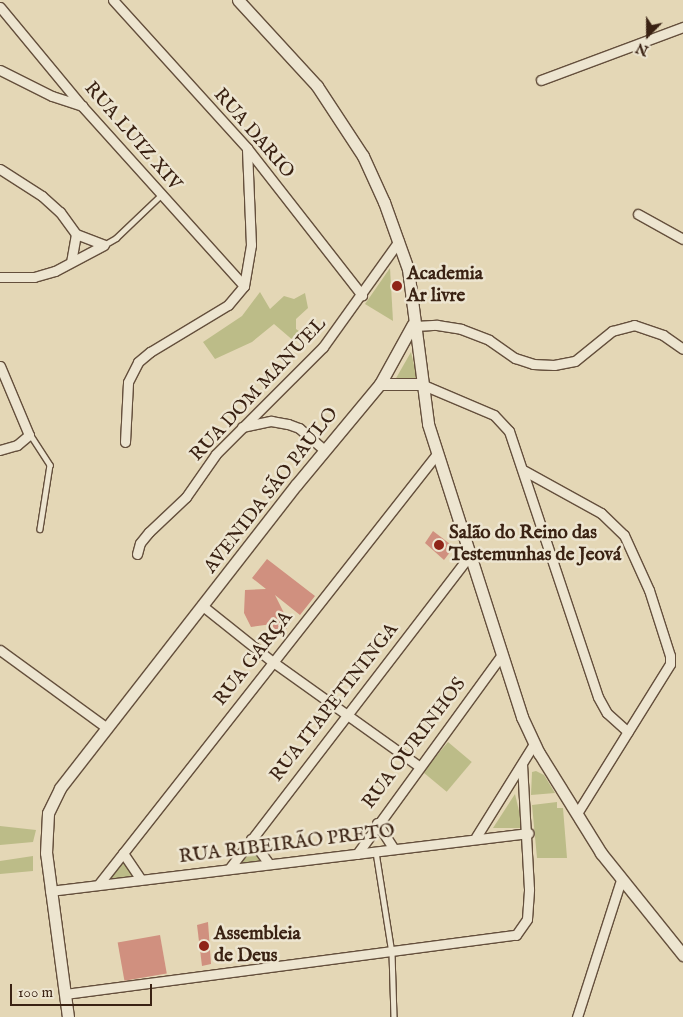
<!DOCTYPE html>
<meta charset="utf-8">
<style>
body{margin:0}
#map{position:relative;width:683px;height:1017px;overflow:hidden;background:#e4d7b6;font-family:"IM FELL English",serif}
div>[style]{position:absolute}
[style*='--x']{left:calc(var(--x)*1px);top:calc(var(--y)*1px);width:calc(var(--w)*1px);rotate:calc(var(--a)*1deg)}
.green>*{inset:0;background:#bcbc88;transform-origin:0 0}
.building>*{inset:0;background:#d0907f;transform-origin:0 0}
.roads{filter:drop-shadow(1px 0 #644f3c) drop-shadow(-1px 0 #644f3c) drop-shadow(0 1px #644f3c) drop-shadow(0 -1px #644f3c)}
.lane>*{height:4.5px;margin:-2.25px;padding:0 2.25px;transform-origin:2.25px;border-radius:2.25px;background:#ede5d0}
.street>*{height:9px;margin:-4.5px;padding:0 4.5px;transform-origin:4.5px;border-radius:4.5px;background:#ede5d0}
.secondary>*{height:11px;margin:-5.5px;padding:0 5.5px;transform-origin:5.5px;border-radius:5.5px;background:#ede5d0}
.dots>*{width:14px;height:14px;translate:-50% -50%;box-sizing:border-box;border:2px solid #ede5d0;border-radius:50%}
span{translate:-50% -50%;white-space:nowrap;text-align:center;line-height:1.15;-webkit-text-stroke:5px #ede5d0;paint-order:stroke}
.street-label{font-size:19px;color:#3a2213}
.poi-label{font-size:19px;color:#3a2213;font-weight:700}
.left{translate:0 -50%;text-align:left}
.north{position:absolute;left:623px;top:10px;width:50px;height:50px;-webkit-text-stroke:4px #ede5d0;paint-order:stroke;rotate:202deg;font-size:14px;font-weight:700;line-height:20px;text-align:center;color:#3a2213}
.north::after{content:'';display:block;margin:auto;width:18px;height:22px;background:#3a2213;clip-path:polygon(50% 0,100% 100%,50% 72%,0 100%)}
.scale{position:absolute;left:10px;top:984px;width:142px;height:22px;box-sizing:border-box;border:2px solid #3a2213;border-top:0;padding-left:6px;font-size:15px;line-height:18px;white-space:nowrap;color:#3a2213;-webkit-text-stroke:4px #ede5d0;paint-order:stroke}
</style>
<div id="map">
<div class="green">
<div style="clip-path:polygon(390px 268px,393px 321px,365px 304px)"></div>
<div style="clip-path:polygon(260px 292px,270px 309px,284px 296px,294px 299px,305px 293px,308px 308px,296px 319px,296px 329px,303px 334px,300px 340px,295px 342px,274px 324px,252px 342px,215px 359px,203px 342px,242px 316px)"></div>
<div style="clip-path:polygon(411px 352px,417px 378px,395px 380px)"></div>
<div style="left:448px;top:742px;width:31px;height:39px;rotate:40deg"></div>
<div style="clip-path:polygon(536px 771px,544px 775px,555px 793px,531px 795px,532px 772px)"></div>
<div style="clip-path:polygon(515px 794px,523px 828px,493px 828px)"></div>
<div style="clip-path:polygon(557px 802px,557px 808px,563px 808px,567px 858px,537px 858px,532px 805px)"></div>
<div style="clip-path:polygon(0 826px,36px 830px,33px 842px,0 845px)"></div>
<div style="clip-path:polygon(251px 841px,265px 863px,234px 866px)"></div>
<div style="clip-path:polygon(33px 856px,33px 871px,0 874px,0 861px)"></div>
<div style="clip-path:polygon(123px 856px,138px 879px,105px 881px)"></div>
</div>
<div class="building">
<div style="clip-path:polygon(433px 531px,454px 547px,444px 560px,425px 543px)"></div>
<div style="clip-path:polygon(267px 559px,315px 596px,300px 615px,275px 595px,285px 615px,287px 629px,274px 629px,272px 624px,251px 627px,244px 613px,245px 590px,266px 589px,252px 578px)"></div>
<div style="clip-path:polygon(208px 922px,211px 964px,202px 966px,197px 925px)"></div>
<div style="left:160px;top:935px;width:39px;height:43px;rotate:80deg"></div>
</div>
<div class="roads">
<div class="lane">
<div style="--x:104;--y:245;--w:14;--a:-30"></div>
<div style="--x:116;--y:238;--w:62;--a:-43.7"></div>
<div style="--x:30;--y:434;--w:37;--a:57"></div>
<div style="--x:50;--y:465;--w:65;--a:98.9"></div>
<div style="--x:376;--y:852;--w:102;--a:81"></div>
<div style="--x:392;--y:953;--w:64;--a:88.2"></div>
</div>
<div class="street">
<div style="--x:113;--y:0;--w:200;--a:47.8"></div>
<div style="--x:247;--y:148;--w:187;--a:52"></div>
<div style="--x:0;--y:7;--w:129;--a:50.4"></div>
<div style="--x:82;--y:106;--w:242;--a:48"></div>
<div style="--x:0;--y:70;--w:58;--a:26.6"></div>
<div style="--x:52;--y:96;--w:32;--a:18"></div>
<div style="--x:541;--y:80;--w:152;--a:-20.5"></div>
<div style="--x:0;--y:169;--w:50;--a:32.7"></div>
<div style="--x:42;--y:196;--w:24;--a:42"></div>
<div style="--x:60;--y:212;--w:27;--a:54"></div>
<div style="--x:76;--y:234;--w:27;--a:100"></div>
<div style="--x:638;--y:214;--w:51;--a:29.1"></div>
<div style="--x:76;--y:234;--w:30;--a:21"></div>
<div style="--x:0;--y:277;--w:34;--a:0"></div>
<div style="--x:34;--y:277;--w:22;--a:-16"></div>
<div style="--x:55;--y:271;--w:55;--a:-28"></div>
<div style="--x:415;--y:326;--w:22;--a:-3"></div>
<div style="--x:437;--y:325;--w:24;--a:9"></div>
<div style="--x:461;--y:329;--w:30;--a:21"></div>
<div style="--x:489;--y:340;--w:32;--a:35"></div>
<div style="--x:515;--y:358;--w:19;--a:18"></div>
<div style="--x:533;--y:364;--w:21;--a:3"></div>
<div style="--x:554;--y:365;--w:21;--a:-11"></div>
<div style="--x:575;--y:361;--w:48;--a:-39"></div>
<div style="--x:612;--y:331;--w:23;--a:-15"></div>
<div style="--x:634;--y:325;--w:31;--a:19"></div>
<div style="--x:663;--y:335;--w:24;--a:35"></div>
<div style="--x:0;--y:366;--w:75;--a:67.2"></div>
<div style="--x:29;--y:435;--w:16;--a:140"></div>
<div style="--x:17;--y:445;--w:18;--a:164"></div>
<div style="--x:421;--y:384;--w:79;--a:23"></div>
<div style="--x:494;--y:415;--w:22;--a:47"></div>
<div style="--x:509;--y:431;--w:280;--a:71.5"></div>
<div style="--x:598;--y:697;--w:18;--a:61"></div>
<div style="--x:607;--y:713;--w:28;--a:42"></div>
<div style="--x:242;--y:427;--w:30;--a:-12"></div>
<div style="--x:271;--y:421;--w:17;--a:10"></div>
<div style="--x:288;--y:424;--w:12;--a:20"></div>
<div style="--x:299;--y:428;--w:33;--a:41"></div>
<div style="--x:125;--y:442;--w:60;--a:-87.1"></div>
<div style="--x:128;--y:382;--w:22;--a:-63"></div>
<div style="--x:138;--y:362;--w:16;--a:-40"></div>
<div style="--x:150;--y:352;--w:91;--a:-31.1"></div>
<div style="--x:228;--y:305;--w:25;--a:-50"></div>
<div style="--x:244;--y:286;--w:42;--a:-80.3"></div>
<div style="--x:251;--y:245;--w:97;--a:-92.4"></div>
<div style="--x:523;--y:470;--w:89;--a:28.9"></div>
<div style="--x:601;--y:513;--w:32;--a:44"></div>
<div style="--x:624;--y:535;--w:60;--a:65.6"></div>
<div style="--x:649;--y:590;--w:69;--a:72.3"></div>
<div style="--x:670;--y:656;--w:8;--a:90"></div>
<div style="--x:670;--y:664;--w:174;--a:121.9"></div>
<div style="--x:137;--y:554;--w:11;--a:-75"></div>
<div style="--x:140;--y:543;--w:14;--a:-51"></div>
<div style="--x:149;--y:532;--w:51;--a:-43.4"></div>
<div style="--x:186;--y:497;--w:52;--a:-55.1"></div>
<div style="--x:216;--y:454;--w:151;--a:-45"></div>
<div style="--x:323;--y:347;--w:130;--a:-54.4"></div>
<div style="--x:204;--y:607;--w:88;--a:38.6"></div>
<div style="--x:273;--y:662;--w:179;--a:35.5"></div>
<div style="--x:0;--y:650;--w:132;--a:36.1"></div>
<div style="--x:377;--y:823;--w:31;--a:57"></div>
<div style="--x:476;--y:837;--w:110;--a:-58.1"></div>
<div style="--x:251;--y:839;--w:31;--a:54"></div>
<div style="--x:123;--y:853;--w:32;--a:56"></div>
<div style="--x:357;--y:854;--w:245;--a:-54"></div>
<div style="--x:229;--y:869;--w:393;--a:-52.5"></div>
<div style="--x:98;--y:885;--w:547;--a:-51.83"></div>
<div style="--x:50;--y:891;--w:482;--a:-6.9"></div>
<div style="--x:65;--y:994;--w:455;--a:-7.5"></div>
<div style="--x:516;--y:935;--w:19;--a:-55"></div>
<div style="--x:527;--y:919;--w:30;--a:-86"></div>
<div style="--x:529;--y:889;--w:125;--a:-93.2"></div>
<div style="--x:577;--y:1017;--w:144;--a:-72.2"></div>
</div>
<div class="secondary">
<div style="--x:238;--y:0;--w:117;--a:47.4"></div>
<div style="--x:317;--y:86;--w:84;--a:56.7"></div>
<div style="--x:363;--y:156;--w:51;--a:65.5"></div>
<div style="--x:384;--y:202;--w:71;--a:70.3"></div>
<div style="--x:408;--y:269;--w:156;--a:82.6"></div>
<div style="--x:428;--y:424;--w:308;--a:72.2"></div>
<div style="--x:522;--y:717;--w:40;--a:65"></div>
<div style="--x:539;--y:753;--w:118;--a:58.2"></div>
<div style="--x:601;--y:853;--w:131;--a:51.2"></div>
<div style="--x:380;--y:384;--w:41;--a:0"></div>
<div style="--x:68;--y:1017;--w:165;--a:-97.6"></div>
<div style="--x:46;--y:853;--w:40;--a:-87.1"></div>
<div style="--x:48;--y:813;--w:28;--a:-64"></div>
<div style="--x:60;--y:788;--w:384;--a:-52.1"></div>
<div style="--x:296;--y:485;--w:131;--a:-50.3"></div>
<div style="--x:380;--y:384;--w:68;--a:-61.2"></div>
</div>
</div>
<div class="dots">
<div style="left:397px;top:286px;background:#8f2418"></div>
<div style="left:439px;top:545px;background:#8f2418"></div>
<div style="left:204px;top:946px;background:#8f2418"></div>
</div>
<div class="street-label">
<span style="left:253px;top:134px;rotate:49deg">RUA DARIO</span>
<span style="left:132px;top:137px;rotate:49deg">RUA LUIZ XIV</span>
<span style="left:259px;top:390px;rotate:-47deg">RUA DOM MANUEL</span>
<span style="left:272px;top:491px;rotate:-52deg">AVENIDA SÃO PAULO</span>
<span style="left:254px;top:659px;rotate:-52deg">RUA GARÇA</span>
<span style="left:335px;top:703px;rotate:-52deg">RUA ITAPETININGA</span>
<span style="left:415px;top:744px;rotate:-53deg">RUA OURINHOS</span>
<span style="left:287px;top:845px;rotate:-7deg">RUA RIBEIRÃO PRETO</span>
</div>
<div class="poi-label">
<span class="left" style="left:407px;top:286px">Academia<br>Ar livre</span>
<span class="left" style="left:449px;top:545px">Salão do Reino das<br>Testemunhas de Jeová</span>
<span class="left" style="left:214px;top:946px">Assembleia<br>de Deus</span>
</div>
<div class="north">N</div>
<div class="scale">100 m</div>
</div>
